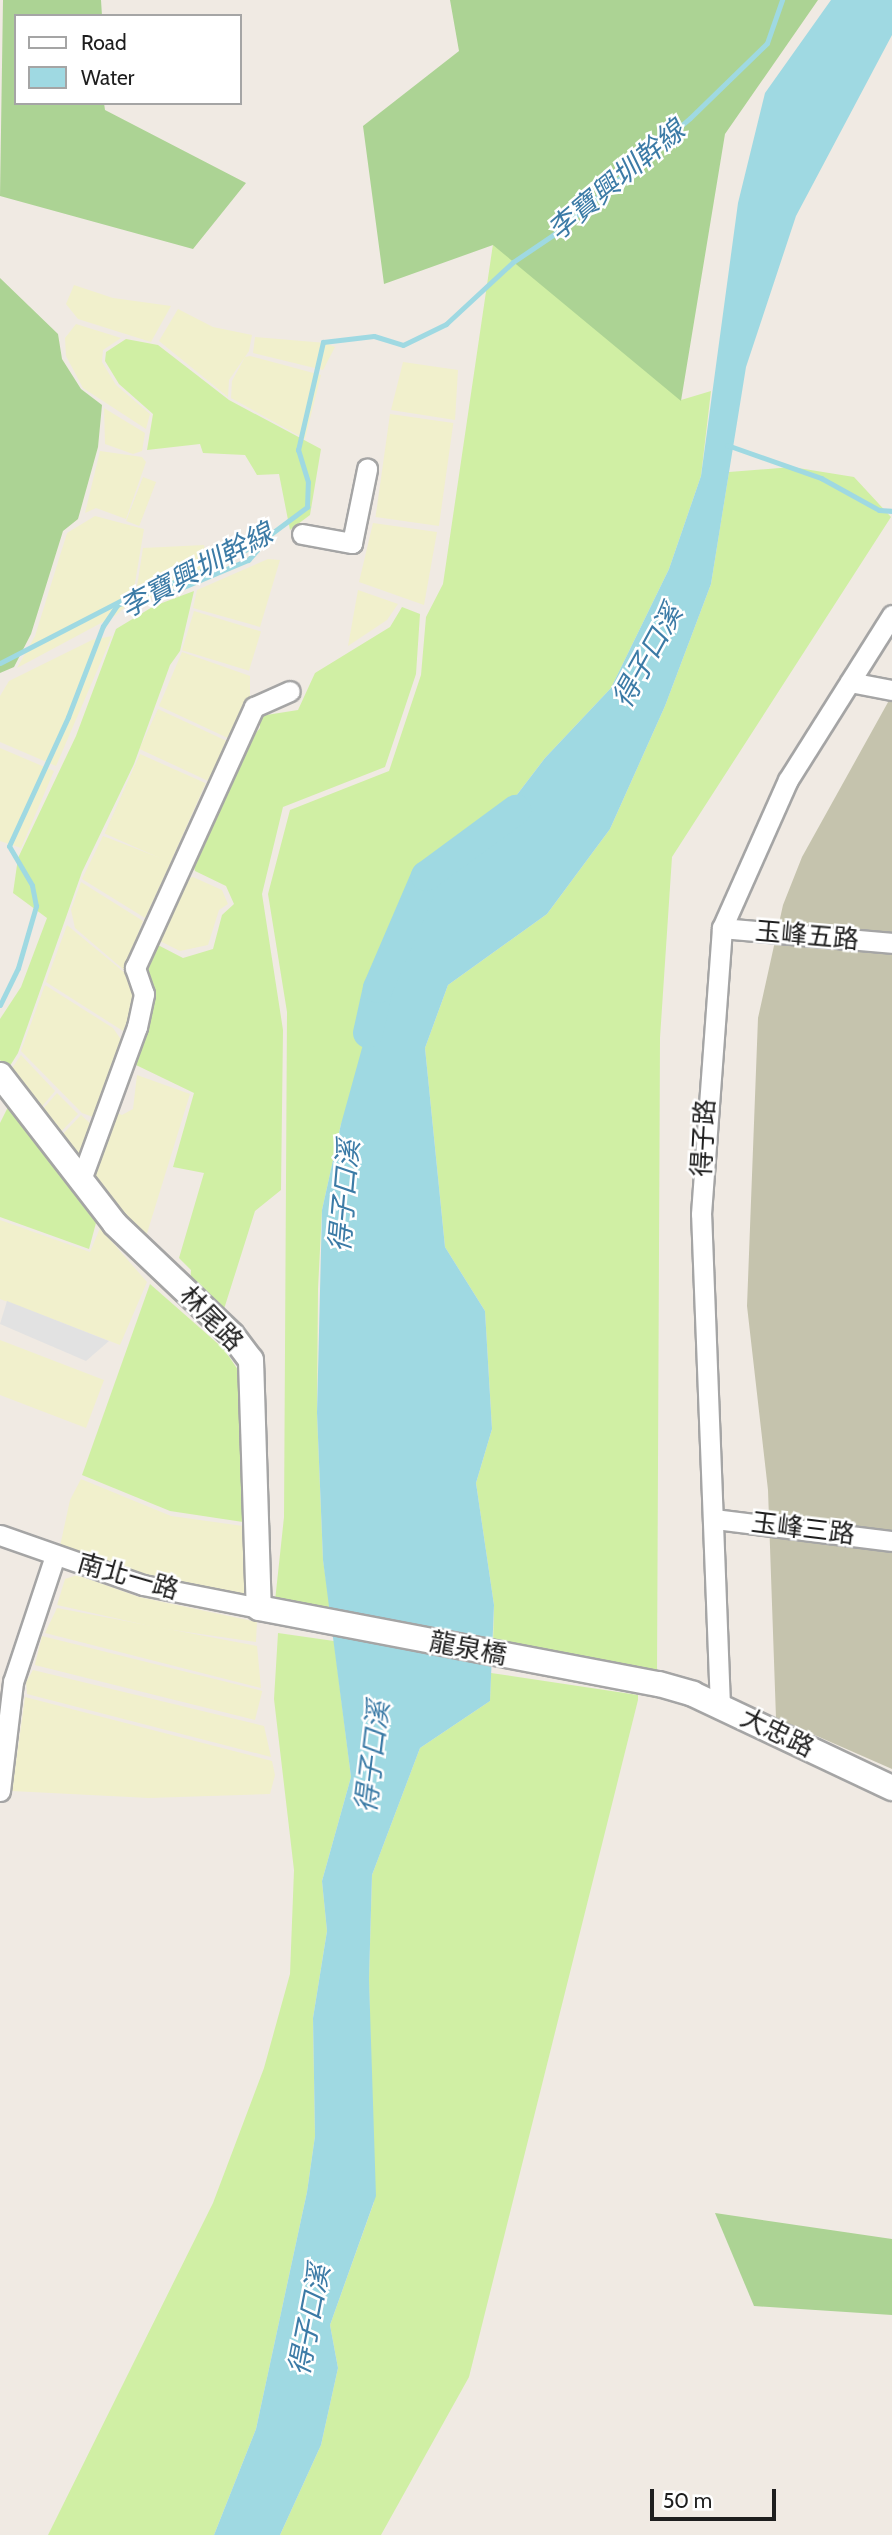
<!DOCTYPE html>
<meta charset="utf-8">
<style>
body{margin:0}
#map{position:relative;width:892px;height:2535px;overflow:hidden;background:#f0eae3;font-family:Cabin,"Noto Sans TC",sans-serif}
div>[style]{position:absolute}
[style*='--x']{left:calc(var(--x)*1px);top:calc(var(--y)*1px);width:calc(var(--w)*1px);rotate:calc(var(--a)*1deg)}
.construction>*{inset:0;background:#c5c3ad}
.farmland>*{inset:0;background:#f1f0cc;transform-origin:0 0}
.grass>*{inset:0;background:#d0efa4}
.forest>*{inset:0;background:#acd394}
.parking>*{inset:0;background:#e2e2e2}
.water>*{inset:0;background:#9fd9e2}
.stream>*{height:5px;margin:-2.5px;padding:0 2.5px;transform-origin:2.5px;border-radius:2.5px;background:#9fd9e2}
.river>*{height:30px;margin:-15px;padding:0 15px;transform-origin:15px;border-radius:15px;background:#9fd9e2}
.roads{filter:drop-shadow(2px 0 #a5a5a5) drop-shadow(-2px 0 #a5a5a5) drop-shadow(0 2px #a5a5a5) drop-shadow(0 -2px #a5a5a5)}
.minor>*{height:19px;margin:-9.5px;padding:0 9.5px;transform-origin:9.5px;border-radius:9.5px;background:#fff}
.tertiary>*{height:24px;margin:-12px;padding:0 12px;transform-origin:12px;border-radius:12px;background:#fff}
span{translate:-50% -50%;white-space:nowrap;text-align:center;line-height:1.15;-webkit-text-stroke:5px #fff;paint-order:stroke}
.street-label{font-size:26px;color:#1e1e1e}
.water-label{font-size:28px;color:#3c7ba6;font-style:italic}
.legend{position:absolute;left:14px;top:14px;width:228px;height:91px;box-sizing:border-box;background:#fff;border:2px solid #a5a5a5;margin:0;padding:9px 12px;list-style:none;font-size:21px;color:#1e1e1e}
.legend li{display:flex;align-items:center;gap:14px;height:35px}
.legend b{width:35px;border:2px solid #a5a5a5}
.scale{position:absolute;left:650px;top:2489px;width:126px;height:32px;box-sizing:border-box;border:4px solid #1e1e1e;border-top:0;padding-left:9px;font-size:21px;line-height:24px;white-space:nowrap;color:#1e1e1e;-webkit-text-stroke:5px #fff;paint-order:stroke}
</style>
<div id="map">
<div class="construction">
<div style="clip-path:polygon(892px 695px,892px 1769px,776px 1718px,768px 1490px,747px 1306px,758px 1018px,783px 905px,802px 857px)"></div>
</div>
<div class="farmland">
<div style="clip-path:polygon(74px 285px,113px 298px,171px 306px,151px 342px,78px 319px,66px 304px)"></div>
<div style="clip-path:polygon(178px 309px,213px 327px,252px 335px,249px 351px,229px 380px,228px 397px,159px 341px)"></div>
<div style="clip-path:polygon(76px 324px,121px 338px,103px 350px,102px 362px,116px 385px,150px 414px,146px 429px,83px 388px,66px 356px,65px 338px)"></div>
<div style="clip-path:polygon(255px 337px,326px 343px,335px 347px,323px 370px,253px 353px)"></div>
<div style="clip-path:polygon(250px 356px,321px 375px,305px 439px,231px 398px,232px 381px,245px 357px)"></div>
<div style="clip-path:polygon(403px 362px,458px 370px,455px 420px,391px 410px)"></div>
<div style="clip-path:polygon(104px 408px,145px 433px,142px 451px,133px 454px,105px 444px)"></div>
<div style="left:390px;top:414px;width:64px;height:104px;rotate:8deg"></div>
<div style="clip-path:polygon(100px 451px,142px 457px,146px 462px,126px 519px,96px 508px,85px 513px)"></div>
<div style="left:143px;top:477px;width:14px;height:47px;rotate:21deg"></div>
<div style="clip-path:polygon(95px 516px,144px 529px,132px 601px,116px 615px,17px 668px,35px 636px,67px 533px)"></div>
<div style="clip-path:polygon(373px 523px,437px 532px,424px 605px,359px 582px)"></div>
<div style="clip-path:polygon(204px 545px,209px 573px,138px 603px,135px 599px,143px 548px)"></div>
<div style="clip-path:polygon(268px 559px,280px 560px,260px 627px,193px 608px,197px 590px)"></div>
<div style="clip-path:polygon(358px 590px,398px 604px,387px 620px,348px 646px)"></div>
<div style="left:194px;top:611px;width:70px;height:41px;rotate:17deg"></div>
<div style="clip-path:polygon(112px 636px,56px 766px,0 742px,0 696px,9px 681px,92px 640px)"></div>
<div style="clip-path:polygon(182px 652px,250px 676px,250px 697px,230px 739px,159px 706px)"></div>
<div style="left:158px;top:709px;width:80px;height:44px;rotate:25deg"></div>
<div style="clip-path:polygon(0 748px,54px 771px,21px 848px,0 841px)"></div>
<div style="left:140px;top:754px;width:72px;height:87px;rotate:24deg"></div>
<div style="clip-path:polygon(103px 836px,171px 862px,145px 918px,82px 879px)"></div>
<div style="clip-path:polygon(193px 877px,222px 890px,228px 904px,219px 910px,208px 945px,180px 951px,154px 938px,184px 880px)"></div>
<div style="clip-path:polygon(81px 882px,143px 921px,124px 970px,75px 928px,71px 910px)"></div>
<div style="clip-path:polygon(67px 925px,125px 973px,136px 1002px,123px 1031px,46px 982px)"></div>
<div style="clip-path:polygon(45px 985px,113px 1028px,122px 1041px,93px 1117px,82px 1113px,21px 1051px)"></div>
<div style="clip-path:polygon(21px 1055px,55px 1091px,39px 1110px,10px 1071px)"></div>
<div style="clip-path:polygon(137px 1075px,190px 1094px,144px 1243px,89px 1174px,111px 1111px,122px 1115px,133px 1109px)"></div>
<div style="clip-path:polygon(57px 1093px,78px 1114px,57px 1136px,41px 1111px)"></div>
<div style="clip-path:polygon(81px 1115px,92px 1125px,80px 1160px,60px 1137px)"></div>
<div style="clip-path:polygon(0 1220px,90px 1252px,100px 1228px,147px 1282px,120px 1345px,0 1299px)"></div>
<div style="clip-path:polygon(0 1340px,104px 1380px,86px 1428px,0 1395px)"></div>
<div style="clip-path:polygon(81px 1479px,171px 1516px,243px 1526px,246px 1598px,145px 1578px,59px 1551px,70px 1500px)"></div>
<div style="clip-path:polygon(77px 1575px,139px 1597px,257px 1622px,256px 1642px,159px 1628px,57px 1605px,65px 1579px)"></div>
<div style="clip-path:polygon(57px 1608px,257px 1646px,261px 1688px,45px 1633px)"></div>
<div style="left:42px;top:1636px;width:227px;height:30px;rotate:14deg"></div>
<div style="clip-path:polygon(33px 1670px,264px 1726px,271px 1757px,27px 1694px,26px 1682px)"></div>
<div style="clip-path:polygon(25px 1697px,272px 1761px,275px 1775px,270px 1794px,149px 1798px,12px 1791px)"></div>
</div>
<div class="grass">
<div style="clip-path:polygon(493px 244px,681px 400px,711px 391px,701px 476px,669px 569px,611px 688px,545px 758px,500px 817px,341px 1124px,322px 1210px,318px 1289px,317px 1413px,323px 1560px,331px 1613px,275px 1601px,284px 1517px,287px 1012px,268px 894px,290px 810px,389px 771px,421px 675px,426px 617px,443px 584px)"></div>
<div style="clip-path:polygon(126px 339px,158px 345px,229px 400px,321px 449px,310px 515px,290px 530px,279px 474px,257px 475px,245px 455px,203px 453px,200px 444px,147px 450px,153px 414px,119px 384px,105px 361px,106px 352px)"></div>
<div style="clip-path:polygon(792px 467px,854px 477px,891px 517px,672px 857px,660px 1038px,657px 1677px,493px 1643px,494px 1605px,476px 1483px,492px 1429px,485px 1311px,445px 1247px,425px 1048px,448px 985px,547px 914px,610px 829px,665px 706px,711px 584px,729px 472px)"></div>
<div style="clip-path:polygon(194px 591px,180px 651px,170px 665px,134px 764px,82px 872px,18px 1053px,8px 1069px,0 1060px,0 1019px,21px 987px,47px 918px,13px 893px,18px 858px,76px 736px,116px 629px,154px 606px)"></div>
<div style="clip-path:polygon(402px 607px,420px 614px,416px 674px,385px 767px,283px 807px,262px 894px,283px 1030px,281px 1190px,255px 1211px,224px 1309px,190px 1287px,191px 1270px,179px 1258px,204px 1173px,173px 1167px,194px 1093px,136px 1065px,149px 1012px,142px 967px,156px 944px,183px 958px,213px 949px,222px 915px,234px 904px,226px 886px,195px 871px,192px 860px,247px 743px,260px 728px,260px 716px,298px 710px,315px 673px,390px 627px)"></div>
<div style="clip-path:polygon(8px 1107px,96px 1223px,89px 1249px,0 1217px,0 1123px)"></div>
<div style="clip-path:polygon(150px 1284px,224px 1349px,240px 1373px,243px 1522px,170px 1511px,82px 1475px)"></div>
<div style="clip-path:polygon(278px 1633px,334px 1641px,351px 1777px,322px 1881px,327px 1931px,313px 2018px,315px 2136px,307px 2192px,256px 2429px,214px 2535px,48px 2535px,213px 2203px,264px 2068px,290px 1974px,294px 1870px,274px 1699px)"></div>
<div style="clip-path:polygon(491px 1673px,638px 1695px,638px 1700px,469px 2377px,381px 2535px,280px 2535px,321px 2445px,338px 2368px,330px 2325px,374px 2202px,369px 1979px,372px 1875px,420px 1748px,490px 1701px)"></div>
</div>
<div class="forest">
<div style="clip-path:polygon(3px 0,101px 0,102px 16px,16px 16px,16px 103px,104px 103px,105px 110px,246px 183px,193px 249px,0 196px)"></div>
<div style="clip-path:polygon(450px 0,818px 0,725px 134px,681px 401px,493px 245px,384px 284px,363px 126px,459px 51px)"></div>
<div style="clip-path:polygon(0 278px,58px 334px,62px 359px,81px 389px,102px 405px,98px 447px,78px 519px,63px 531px,31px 634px,14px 667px,0 673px)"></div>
<div style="clip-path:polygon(715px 2213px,892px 2239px,892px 2315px,754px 2306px)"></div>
</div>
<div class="parking">
<div style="clip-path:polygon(7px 1301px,109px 1341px,86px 1361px,0 1324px)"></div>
</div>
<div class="water">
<div style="clip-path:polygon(831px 0,892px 0,892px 35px,796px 216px,746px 367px,711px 584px,665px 706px,610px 829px,547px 914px,448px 985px,425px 1048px,445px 1247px,485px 1311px,492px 1429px,476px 1483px,494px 1605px,490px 1701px,420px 1748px,372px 1875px,369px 1979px,376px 2196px,330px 2325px,338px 2368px,321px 2445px,280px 2535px,214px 2535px,256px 2429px,307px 2192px,315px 2136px,313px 2018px,327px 1931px,322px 1881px,351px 1777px,323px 1560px,317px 1413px,322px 1210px,341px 1124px,380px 983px,423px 896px,500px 817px,545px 758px,611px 688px,669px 569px,701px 476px,738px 203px,765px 93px)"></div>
</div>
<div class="stream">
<div style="--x:727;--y:445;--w:100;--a:19.3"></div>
<div style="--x:821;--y:478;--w:66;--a:28.9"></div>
<div style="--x:879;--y:510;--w:13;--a:4"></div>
<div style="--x:169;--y:593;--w:86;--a:-22.7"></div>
<div style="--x:248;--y:560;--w:24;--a:-48"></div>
<div style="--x:0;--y:663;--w:140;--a:-27.3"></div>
<div style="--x:0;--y:1005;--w:41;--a:-64.1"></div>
<div style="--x:18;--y:968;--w:65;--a:-73.8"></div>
<div style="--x:36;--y:906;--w:21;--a:-101"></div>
<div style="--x:32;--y:885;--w:45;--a:-120.5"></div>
<div style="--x:9;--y:846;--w:142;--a:-65.4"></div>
<div style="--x:68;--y:717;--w:97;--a:-69"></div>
<div style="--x:103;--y:626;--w:25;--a:-56"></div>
<div style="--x:117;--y:605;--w:112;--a:-22"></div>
<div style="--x:221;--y:563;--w:44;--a:-28.3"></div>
<div style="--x:260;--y:542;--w:59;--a:-36.7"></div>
<div style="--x:307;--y:507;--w:25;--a:-88"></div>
<div style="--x:308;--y:482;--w:34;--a:-107"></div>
<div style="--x:298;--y:450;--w:111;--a:-77"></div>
<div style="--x:323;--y:342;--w:51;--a:-6.7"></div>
<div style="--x:374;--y:336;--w:30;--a:17"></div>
<div style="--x:403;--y:345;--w:48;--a:-26"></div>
<div style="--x:446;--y:324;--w:91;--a:-42.8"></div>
<div style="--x:513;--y:262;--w:48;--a:-34"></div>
<div style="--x:553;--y:235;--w:180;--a:-40.5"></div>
<div style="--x:690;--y:118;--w:107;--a:-44.2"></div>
<div style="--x:767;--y:43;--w:46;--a:-70.8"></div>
</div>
<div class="river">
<div style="--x:368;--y:1033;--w:46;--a:-77.5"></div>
<div style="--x:378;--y:988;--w:122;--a:-66.8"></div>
<div style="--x:426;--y:876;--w:112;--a:-36.3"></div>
</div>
<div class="roads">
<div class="minor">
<div style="--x:302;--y:534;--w:51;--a:10.2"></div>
<div style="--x:352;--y:543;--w:76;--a:-78.5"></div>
<div style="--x:850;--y:682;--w:43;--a:10.8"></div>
<div style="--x:722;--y:928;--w:171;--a:5"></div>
<div style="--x:82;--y:1177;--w:160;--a:-69.9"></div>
<div style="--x:137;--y:1027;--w:34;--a:-78"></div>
<div style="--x:144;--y:994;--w:28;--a:-109"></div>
<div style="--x:135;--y:968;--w:287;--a:-65.5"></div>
<div style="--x:254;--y:707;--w:39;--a:-24"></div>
<div style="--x:715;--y:1519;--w:178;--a:7.1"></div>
<div style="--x:0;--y:1535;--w:151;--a:19.3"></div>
<div style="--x:143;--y:1585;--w:118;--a:11.2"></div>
<div style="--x:720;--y:1706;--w:492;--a:-92.2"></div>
<div style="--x:701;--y:1214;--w:287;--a:-85.8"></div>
<div style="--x:722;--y:928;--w:162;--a:-66"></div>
<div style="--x:788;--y:780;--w:195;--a:-57.8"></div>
<div style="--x:0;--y:1791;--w:110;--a:-83.2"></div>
<div style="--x:13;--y:1682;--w:133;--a:-71.6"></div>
</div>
<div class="tertiary">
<div style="--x:0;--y:1075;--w:188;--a:52.3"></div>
<div style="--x:115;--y:1224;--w:161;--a:43.5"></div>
<div style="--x:232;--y:1335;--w:31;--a:53"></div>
<div style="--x:251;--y:1360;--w:248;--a:88.2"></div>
<div style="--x:259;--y:1608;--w:407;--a:10.8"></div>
<div style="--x:659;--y:1684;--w:35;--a:16"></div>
<div style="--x:693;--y:1694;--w:220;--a:25.3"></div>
</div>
</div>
<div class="street-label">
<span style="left:807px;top:936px;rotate:5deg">玉峰五路</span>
<span style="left:704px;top:1138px;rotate:-87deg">得子路</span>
<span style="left:211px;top:1319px;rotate:46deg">林尾路</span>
<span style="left:803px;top:1529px;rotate:7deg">玉峰三路</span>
<span style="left:128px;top:1577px;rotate:16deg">南北一路</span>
<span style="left:468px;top:1649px;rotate:11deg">龍泉橋</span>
<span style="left:777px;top:1733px;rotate:26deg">大忠路</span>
</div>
<div class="water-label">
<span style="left:616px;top:180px;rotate:-40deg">李寶興圳幹線</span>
<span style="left:196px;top:570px;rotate:-28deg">李寶興圳幹線</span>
<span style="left:647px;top:656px;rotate:-61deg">得子口溪</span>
<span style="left:344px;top:1196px;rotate:-85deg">得子口溪</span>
<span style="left:372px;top:1757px;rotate:-83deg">得子口溪</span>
<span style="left:309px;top:2320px;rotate:-79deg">得子口溪</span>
</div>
<ul class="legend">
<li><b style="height:9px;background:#fff"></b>Road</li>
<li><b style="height:19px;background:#9fd9e2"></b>Water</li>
</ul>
<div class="scale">50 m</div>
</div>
